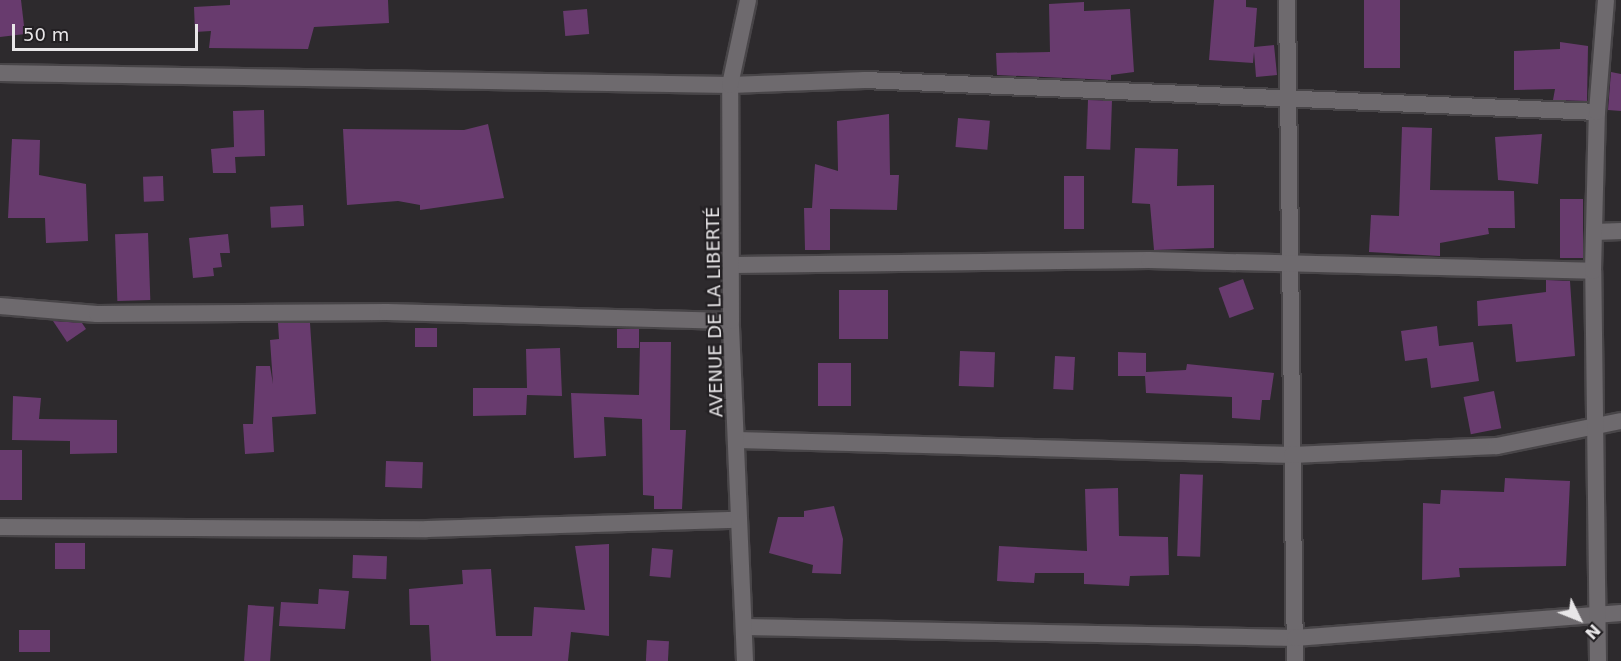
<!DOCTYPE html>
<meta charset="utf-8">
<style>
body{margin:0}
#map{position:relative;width:1621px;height:661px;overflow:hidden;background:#2d2a2d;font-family:"DejaVu Sans",sans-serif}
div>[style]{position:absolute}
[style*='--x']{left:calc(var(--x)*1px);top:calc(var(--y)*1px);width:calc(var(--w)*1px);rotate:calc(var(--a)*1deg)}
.building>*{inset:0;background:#683b6e;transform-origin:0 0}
.roads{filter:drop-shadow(2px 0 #484548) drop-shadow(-2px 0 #484548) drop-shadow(0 2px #484548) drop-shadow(0 -2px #484548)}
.minor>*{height:16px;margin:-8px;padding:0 8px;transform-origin:8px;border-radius:8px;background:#6e6a6e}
.tertiary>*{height:16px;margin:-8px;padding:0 8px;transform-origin:8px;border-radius:8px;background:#6e6a6e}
span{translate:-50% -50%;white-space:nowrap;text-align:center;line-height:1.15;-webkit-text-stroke:4.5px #232023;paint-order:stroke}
.street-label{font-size:18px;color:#e8e6e8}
.north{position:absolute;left:1549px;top:589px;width:60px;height:60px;-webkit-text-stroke:4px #232023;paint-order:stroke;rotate:133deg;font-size:16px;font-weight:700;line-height:24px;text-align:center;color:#e8e6e8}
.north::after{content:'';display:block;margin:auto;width:21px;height:27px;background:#e8e6e8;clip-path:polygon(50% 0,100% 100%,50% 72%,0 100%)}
.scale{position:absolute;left:12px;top:24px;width:186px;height:27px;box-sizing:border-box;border:3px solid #e8e6e8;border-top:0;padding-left:8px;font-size:18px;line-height:21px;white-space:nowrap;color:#e8e6e8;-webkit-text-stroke:4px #232023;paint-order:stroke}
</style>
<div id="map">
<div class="building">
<div style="clip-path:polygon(0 0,21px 0,25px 34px,0 37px)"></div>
<div style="clip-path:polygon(230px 0,388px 0,389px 23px,314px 27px,308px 49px,209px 48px,211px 31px,195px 32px,194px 7px,230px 5px)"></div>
<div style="clip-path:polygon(1214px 0,1246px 0,1246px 7px,1257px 8px,1254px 47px,1274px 45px,1277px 75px,1256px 77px,1254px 52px,1253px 63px,1209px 60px)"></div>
<div style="left:1364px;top:0;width:36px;height:68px"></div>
<div style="clip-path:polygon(1084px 2px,1084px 11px,1130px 9px,1134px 72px,1111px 75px,1111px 80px,997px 75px,996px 53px,1050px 52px,1049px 4px)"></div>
<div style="left:587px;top:9px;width:25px;height:24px;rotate:85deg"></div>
<div style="clip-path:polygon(1560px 42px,1588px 46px,1587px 101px,1553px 100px,1555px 89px,1514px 90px,1514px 51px,1560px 49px)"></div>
<div style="clip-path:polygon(1611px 72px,1621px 74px,1621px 111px,1608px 110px)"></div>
<div style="left:1088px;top:100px;width:24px;height:49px;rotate:2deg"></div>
<div style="clip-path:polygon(264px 110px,265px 156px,235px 157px,236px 173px,213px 173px,211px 149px,234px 147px,233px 111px)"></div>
<div style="clip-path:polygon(889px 114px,890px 175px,899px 175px,897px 210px,830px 209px,830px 250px,805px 250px,804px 208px,812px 208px,815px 164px,838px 171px,837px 121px)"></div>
<div style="left:958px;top:118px;width:32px;height:29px;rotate:5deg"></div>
<div style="clip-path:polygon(488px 124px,504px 198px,420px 210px,420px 205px,398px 201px,347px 205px,343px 129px,464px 130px)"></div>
<div style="clip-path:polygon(1402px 127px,1432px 128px,1430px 190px,1514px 191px,1515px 228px,1488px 228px,1489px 234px,1440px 243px,1440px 256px,1369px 252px,1371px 215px,1399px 216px)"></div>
<div style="clip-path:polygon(1542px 134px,1538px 184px,1498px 180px,1495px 137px)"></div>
<div style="clip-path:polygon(12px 139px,40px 140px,39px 175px,86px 184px,88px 241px,46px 243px,45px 218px,8px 218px)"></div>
<div style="clip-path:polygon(1135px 148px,1178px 149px,1177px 186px,1214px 185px,1214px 248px,1154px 250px,1150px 204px,1132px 203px)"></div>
<div style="left:163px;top:176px;width:25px;height:20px;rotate:88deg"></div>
<div style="left:1064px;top:176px;width:20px;height:53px"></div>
<div style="left:1560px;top:199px;width:23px;height:59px"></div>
<div style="left:303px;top:205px;width:21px;height:33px;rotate:87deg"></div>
<div style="left:148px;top:233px;width:67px;height:33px;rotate:88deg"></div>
<div style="clip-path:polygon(228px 234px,230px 253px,220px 253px,222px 267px,213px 268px,214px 276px,193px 278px,189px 238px)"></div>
<div style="left:1243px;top:279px;width:32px;height:26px;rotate:70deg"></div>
<div style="clip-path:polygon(1546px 280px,1570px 281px,1575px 356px,1516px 362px,1512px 324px,1478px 326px,1477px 301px,1546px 292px)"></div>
<div style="left:839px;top:290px;width:49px;height:49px"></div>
<div style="clip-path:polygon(53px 321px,82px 323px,86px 329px,67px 342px)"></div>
<div style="clip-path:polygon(278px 323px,310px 323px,316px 414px,272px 417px,274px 452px,245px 454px,243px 424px,253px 424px,256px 366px,270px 366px,273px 384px,270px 340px,279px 339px)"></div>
<div style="clip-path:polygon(1437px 326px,1439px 346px,1473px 342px,1479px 381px,1431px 388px,1427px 358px,1405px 361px,1401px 331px)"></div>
<div style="left:415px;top:328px;width:22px;height:19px"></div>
<div style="left:617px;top:329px;width:22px;height:19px"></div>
<div style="clip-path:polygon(640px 342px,671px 342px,670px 430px,686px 430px,682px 509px,654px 509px,654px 496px,643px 495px,642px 419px,604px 417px,606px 456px,574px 458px,571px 393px,639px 395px)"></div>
<div style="clip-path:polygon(560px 348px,562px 396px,527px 395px,526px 415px,473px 416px,473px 388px,527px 388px,526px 349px)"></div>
<div style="left:960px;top:351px;width:35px;height:35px;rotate:2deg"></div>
<div style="clip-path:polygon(1118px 352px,1146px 353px,1146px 372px,1186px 370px,1187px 364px,1274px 373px,1270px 400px,1262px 400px,1260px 420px,1232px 418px,1232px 397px,1146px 393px,1145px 376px,1118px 376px)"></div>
<div style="left:1055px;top:356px;width:20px;height:33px;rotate:3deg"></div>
<div style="left:818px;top:363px;width:33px;height:43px"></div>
<div style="left:1494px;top:391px;width:38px;height:31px;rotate:79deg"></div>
<div style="clip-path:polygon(13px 396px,41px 398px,39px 419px,117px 420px,117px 453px,70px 454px,70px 441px,12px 440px)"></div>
<div style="left:0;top:450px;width:22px;height:50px"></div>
<div style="left:386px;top:461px;width:37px;height:26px;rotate:2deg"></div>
<div style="left:1180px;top:474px;width:23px;height:82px;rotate:2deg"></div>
<div style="clip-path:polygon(1505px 478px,1570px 481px,1566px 566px,1459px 568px,1460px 577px,1422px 580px,1423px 503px,1440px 504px,1441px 490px,1504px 492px)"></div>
<div style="clip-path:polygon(1118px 488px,1119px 536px,1168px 537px,1169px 575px,1130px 576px,1129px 586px,1084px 584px,1084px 573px,1035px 573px,1034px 583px,997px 581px,999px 546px,1087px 551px,1085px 489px)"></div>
<div style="clip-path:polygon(834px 506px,843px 539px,841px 574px,812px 573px,813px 565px,769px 553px,778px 517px,804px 517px,804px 511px)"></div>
<div style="left:55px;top:543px;width:30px;height:26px"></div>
<div style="clip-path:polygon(609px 544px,609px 636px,571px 632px,568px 661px,431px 661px,429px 625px,410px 625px,409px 589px,463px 584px,462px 570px,491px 569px,496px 636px,532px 636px,534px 607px,585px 610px,575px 546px)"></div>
<div style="left:652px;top:548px;width:21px;height:28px;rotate:5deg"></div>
<div style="left:353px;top:555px;width:34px;height:23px;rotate:2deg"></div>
<div style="clip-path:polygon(319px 589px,349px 591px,345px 629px,279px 626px,281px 602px,318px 604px)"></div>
<div style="left:248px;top:605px;width:26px;height:56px;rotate:4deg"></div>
<div style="left:19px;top:630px;width:31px;height:22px"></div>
<div style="left:647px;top:640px;width:22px;height:21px;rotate:3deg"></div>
</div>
<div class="roads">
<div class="minor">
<div style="--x:1287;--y:0;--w:661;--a:89.31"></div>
<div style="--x:0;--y:73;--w:730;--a:0.94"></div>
<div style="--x:730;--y:85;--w:135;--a:-2.1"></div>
<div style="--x:865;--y:80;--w:733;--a:2.5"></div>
<div style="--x:1595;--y:232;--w:26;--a:-2"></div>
<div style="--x:734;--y:265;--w:415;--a:-0.7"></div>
<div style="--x:1149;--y:260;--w:444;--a:1.4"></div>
<div style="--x:0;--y:306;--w:97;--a:4.7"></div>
<div style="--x:97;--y:314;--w:290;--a:-0.4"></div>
<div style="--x:387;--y:312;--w:344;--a:1.5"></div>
<div style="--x:737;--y:440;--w:555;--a:1.55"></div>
<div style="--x:1292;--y:455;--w:205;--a:-2.5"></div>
<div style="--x:1497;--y:446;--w:126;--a:-11.4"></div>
<div style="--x:0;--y:527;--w:427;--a:0.3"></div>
<div style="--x:427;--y:529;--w:310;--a:-1.7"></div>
<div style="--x:745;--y:627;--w:550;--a:1.15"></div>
<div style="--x:1295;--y:638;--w:327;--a:-4.4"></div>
<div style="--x:1598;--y:661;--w:390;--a:-90.7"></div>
<div style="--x:1593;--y:271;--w:159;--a:-88.6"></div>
<div style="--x:1597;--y:112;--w:112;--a:-85.4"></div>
</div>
<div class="tertiary">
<div style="--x:745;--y:661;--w:340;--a:-92.4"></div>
<div style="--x:731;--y:321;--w:236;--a:-90.2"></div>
<div style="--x:730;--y:85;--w:87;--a:-78"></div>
</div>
</div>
<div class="street-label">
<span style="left:715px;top:312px;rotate:-91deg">AVENUE DE LA LIBERTÉ</span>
</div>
<div class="north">N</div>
<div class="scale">50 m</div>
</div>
